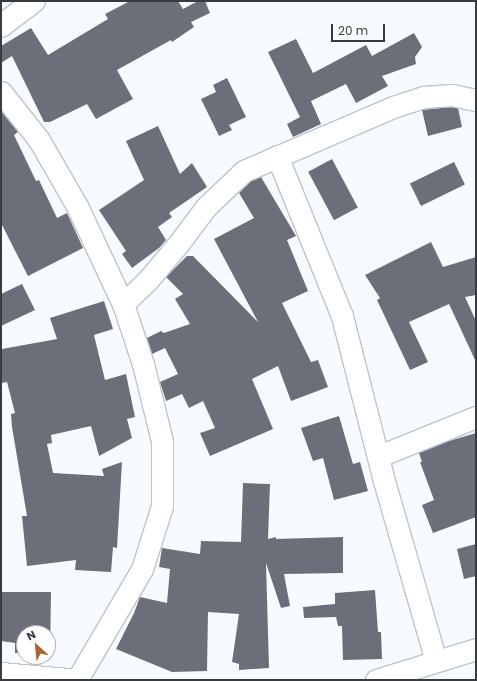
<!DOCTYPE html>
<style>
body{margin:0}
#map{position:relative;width:477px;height:681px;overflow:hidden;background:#f7fbff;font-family:Poppins,sans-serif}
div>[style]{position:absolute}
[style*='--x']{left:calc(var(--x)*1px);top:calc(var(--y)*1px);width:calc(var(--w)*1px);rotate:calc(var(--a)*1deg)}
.building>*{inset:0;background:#6c6e79;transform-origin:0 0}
.roads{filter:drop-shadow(1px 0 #bac5cd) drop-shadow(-1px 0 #bac5cd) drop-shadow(0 1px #bac5cd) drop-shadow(0 -1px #bac5cd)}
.minor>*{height:21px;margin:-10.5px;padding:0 10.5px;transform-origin:10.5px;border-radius:10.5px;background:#fff}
.tertiary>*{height:22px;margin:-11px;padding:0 11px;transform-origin:11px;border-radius:11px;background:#fff}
span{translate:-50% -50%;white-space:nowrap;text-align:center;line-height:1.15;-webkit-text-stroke:4px #fff;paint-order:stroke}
.frame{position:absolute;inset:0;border:2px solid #383c40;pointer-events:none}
.north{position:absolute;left:16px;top:625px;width:40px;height:40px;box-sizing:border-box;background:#fff;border:1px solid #afb1b3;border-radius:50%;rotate:333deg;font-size:11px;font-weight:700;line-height:16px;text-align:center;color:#383c40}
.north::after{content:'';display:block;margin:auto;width:14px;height:18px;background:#a96634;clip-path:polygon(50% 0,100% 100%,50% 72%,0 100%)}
.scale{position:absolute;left:331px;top:24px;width:54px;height:18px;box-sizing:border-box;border:2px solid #383c40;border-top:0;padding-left:5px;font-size:12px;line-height:14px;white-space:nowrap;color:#383c40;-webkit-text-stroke:3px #fff;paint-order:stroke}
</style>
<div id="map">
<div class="building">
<div style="clip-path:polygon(130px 1px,178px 1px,183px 9px,198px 1px,205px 1px,210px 13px,191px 22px,194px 27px,172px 42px,171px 40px,117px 70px,133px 99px,96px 119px,87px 104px,50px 122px,44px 122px,12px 56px,1px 63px,1px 46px,31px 28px,48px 55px,108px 19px,105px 14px)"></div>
<div style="clip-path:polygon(414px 33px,422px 47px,415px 57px,416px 64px,382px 76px,388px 86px,356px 103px,346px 84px,311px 101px,321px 124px,293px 137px,287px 124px,300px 117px,268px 52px,296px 39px,313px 73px,366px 45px,372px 56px)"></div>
<div style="clip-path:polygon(227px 78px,246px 117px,229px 125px,232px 130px,219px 136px,201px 99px,216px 92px,213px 85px)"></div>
<div style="clip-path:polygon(451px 107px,458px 108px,462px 127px,428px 136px,422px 110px)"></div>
<div style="clip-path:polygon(1px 111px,18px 132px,14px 135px,36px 181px,39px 180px,57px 218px,67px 213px,83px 248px,28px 276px,1px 223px)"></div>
<div style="clip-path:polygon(158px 126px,180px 174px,192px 163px,207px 187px,169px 213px,172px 217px,158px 227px,166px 240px,159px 248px,132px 268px,122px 254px,126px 251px,99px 210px,144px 180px,126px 141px)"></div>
<div style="left:332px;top:159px;width:55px;height:27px;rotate:62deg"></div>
<div style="left:454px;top:162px;width:25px;height:49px;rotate:64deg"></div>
<div style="clip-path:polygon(261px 177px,296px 236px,287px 240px,308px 291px,282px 303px,311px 362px,318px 360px,328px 387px,291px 401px,278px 366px,252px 379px,273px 429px,210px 456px,200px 433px,215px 428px,203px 401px,189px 408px,182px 394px,166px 401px,160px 382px,178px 374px,165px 348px,152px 354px,147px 338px,161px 331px,164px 333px,190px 324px,175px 299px,183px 294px,166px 277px,187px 256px,193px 256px,258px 322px,214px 239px,254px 218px,239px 193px,251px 181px)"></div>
<div style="clip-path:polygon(431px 242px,443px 267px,476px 257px,476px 295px,465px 297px,476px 321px,476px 362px,449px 304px,409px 322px,428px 362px,410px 370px,377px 300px,380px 298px,365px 275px)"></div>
<div style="clip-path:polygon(22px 284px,35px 310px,1px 326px,1px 294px)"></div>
<div style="clip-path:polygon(104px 301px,113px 329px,94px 335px,105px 380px,126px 374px,135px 417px,127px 419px,132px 438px,99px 456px,91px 426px,51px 435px,52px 443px,47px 444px,53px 473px,104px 476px,102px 469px,122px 462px,117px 548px,113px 547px,111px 572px,75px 570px,76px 560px,27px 566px,22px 516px,27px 516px,12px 427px,11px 414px,15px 413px,7px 382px,2px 383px,2px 349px,57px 339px,50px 318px)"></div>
<div style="clip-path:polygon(339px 416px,353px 464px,360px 462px,368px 491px,334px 500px,323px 458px,313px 461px,301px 428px)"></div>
<div style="clip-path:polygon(476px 433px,476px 517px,433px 533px,422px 505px,434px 500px,420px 462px,422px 462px,419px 453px,449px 441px)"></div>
<div style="clip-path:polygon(243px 483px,270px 484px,268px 539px,276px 537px,276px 539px,343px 537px,343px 573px,284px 574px,290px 606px,281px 608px,266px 563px,269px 668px,239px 670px,239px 664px,232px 662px,239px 614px,208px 612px,207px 671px,172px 672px,116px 649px,134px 613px,140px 597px,167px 603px,170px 569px,159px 567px,162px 548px,200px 554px,201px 541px,241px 542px)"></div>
<div style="clip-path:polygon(476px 544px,476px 576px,464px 579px,457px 549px)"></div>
<div style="clip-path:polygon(375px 590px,378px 632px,381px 632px,382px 659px,343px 660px,342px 626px,338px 626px,336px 617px,304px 618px,303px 607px,335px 604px,335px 593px)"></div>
<div style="clip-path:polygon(1px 592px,51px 592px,50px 655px,48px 655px,48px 633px,24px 633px,24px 653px,15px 653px,15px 643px,1px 641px)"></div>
</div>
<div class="roads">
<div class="minor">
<div style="--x:1;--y:92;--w:61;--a:51.6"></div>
<div style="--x:39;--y:140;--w:76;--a:60.1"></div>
<div style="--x:77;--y:206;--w:108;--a:64.9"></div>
<div style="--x:123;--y:304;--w:63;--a:71.6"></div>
<div style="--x:143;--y:364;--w:79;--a:76.1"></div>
<div style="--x:162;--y:441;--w:65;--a:90"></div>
<div style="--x:162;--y:506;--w:66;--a:107.6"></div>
<div style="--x:142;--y:569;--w:129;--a:120.4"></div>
<div style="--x:277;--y:156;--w:173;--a:67.9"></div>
<div style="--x:342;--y:316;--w:170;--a:75.7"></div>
<div style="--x:384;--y:481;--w:187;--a:73.9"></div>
<div style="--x:123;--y:304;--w:33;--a:-44"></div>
<div style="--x:147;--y:281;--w:50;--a:-49.9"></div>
<div style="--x:179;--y:243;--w:45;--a:-53.1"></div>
<div style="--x:206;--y:207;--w:52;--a:-43.5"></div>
<div style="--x:244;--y:171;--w:162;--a:-23.2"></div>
<div style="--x:393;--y:107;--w:32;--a:-18"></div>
<div style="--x:423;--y:97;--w:29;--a:-4"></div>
<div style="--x:452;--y:95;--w:25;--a:12"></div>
<div style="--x:379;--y:456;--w:105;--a:-21.9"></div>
<div style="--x:1;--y:673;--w:78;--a:5.1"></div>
<div style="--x:376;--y:680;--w:105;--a:-17.2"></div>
</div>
<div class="tertiary">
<div style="--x:1;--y:26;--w:41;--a:-37.1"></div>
</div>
</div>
<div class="frame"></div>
<div class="north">N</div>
<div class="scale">20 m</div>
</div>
